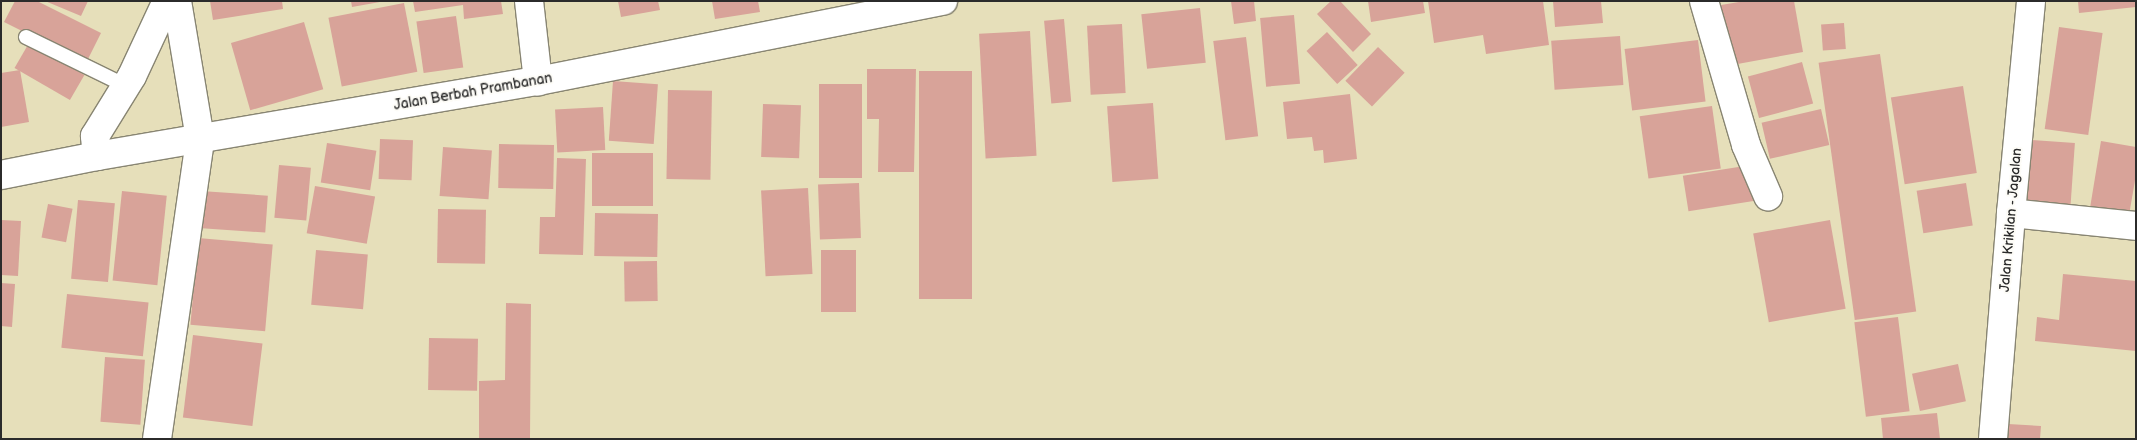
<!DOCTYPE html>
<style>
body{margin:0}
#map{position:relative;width:2137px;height:440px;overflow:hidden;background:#e6dfba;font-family:"Balsamiq Sans",sans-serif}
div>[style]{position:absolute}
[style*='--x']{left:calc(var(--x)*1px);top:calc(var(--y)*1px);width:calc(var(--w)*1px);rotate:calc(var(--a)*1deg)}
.building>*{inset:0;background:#d8a399;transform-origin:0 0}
.roads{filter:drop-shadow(1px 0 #888572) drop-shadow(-1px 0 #888572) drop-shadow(0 1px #888572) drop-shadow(0 -1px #888572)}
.lane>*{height:14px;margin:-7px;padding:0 7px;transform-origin:7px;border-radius:7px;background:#fff}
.street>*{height:28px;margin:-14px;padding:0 14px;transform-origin:14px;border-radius:14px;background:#fff}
.secondary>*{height:28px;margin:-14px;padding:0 14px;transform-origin:14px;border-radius:14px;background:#fff}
span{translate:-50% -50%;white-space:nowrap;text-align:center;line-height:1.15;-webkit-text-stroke:4px #fdfcf7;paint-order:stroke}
.street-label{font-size:14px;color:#2b2b2b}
.frame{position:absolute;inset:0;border:2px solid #2b2b2b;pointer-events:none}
</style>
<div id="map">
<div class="building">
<div style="clip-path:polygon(15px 1px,37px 1px,101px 33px,86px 63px,4px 22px)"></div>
<div style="clip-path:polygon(45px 1px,88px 1px,81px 16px)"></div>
<div style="clip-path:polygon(210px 1px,282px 1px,283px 9px,213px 20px)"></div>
<div style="clip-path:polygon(351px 1px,380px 1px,380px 2px,352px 7px)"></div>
<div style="clip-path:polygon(413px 1px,501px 1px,503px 14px,464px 19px,463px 5px,415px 12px)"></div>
<div style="clip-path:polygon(618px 1px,658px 1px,660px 10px,621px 17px)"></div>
<div style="clip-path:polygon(712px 1px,758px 1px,760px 12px,715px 19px)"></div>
<div style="clip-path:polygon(1231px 1px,1254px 1px,1256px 21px,1234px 24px)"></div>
<div style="clip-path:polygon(1331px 1px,1340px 1px,1371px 34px,1353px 52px,1317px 14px)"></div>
<div style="clip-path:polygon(1368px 1px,1423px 1px,1425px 13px,1371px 22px)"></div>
<div style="clip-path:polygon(1428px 1px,1543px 1px,1549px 45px,1486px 54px,1483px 35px,1434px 43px)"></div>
<div style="clip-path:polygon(1553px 1px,1601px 1px,1603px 23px,1555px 27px)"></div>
<div style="clip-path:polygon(1745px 1px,1794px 1px,1803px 52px,1732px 65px,1721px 5px)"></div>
<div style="clip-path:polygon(2078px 1px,2136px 1px,2136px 7px,2079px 13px)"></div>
<div style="left:404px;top:3px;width:70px;height:77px;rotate:79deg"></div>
<div style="left:1200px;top:8px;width:55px;height:59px;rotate:84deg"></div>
<div style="left:1294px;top:15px;width:69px;height:34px;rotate:85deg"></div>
<div style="left:456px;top:16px;width:52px;height:40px;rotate:82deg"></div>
<div style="left:1064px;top:19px;width:83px;height:20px;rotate:85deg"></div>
<div style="left:304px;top:22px;width:70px;height:76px;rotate:74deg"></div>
<div style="left:1844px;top:23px;width:26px;height:23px;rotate:86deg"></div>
<div style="left:1122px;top:24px;width:69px;height:35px;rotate:87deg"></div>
<div style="left:2059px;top:27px;width:44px;height:103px;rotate:8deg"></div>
<div style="left:1030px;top:31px;width:125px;height:51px;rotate:87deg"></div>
<div style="left:1327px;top:32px;width:45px;height:28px;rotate:47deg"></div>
<div style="left:1620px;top:36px;width:49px;height:69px;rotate:86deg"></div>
<div style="left:1246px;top:37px;width:100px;height:33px;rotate:83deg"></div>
<div style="left:1698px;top:40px;width:62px;height:74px;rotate:83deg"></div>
<div style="left:29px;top:43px;width:64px;height:29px;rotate:30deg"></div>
<div style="left:1378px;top:47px;width:37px;height:47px;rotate:44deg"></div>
<div style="left:1880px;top:54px;width:260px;height:62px;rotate:82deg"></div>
<div style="left:1802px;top:62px;width:43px;height:56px;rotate:75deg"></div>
<div style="clip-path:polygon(867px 69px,916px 69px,914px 172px,878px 172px,879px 119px,867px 119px)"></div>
<div style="clip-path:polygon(20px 70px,29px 122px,1px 127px,1px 73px)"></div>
<div style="left:919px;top:71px;width:53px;height:228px"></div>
<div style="left:613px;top:81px;width:45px;height:60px;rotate:4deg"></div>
<div style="left:819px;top:84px;width:43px;height:94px"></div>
<div style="left:1963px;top:86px;width:88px;height:73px;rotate:81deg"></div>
<div style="left:668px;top:90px;width:44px;height:89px;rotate:1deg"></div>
<div style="clip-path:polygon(1350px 94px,1357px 159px,1324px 163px,1323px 150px,1314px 151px,1312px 137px,1287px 139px,1283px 102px)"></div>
<div style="left:1153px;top:103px;width:76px;height:46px;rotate:86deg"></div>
<div style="left:763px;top:104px;width:38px;height:53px;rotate:2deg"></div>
<div style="left:1712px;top:106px;width:63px;height:73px;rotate:82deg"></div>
<div style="left:603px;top:107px;width:43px;height:48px;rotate:87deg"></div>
<div style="left:1821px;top:109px;width:37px;height:61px;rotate:77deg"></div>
<div style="left:380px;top:139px;width:33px;height:40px;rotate:2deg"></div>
<div style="left:2031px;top:140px;width:44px;height:64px;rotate:4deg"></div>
<div style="clip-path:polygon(2101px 141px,2136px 147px,2136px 175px,2129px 215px,2090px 208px)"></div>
<div style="left:327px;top:143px;width:50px;height:40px;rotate:9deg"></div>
<div style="left:499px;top:144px;width:55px;height:44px;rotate:1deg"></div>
<div style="left:443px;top:147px;width:49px;height:49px;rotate:4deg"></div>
<div style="left:653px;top:153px;width:53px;height:61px;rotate:90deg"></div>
<div style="clip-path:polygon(557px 158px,586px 159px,583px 255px,539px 254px,540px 217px,555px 217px)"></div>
<div style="left:279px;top:165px;width:32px;height:53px;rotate:5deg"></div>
<div style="left:1751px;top:165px;width:36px;height:69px;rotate:81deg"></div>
<div style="left:859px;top:183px;width:55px;height:41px;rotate:88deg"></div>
<div style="left:1966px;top:183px;width:43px;height:50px;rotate:81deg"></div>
<div style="left:315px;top:186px;width:61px;height:48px;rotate:10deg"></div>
<div style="left:808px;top:188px;width:86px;height:47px;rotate:87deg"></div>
<div style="left:122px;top:191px;width:45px;height:90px;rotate:6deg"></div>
<div style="left:201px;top:191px;width:67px;height:37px;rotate:4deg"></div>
<div style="left:78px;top:200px;width:37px;height:79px;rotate:5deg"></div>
<div style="left:48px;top:204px;width:25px;height:34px;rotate:11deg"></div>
<div style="left:438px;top:209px;width:48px;height:54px;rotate:1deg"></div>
<div style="left:595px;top:213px;width:63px;height:43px;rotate:1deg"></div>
<div style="clip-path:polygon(1px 220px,21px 221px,18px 276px,1px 275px)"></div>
<div style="left:1830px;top:220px;width:90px;height:78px;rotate:80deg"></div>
<div style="left:198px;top:238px;width:75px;height:87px;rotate:5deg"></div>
<div style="left:316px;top:250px;width:52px;height:55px;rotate:5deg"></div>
<div style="left:821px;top:250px;width:35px;height:62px"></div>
<div style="left:657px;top:261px;width:40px;height:33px;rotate:89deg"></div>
<div style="clip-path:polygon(2063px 274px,2136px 281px,2136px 351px,2035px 341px,2037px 317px,2059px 320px)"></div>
<div style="clip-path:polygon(1px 283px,15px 284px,12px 327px,1px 326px)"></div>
<div style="left:67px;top:294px;width:82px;height:54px;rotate:6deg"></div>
<div style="clip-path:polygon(506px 303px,531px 304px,530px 439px,479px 439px,479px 381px,505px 380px)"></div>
<div style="left:1898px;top:317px;width:95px;height:44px;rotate:83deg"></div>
<div style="left:193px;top:335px;width:70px;height:83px;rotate:7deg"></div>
<div style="left:429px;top:338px;width:49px;height:52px;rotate:1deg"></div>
<div style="left:105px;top:357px;width:40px;height:65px;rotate:4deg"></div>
<div style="left:1958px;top:364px;width:38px;height:47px;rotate:78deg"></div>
<div style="clip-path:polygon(1937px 413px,1940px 439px,1883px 439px,1881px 418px)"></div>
<div style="clip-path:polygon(2008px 424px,2041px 426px,2040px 439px,2007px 439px)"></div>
</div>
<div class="roads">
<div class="lane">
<div style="--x:26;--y:37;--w:111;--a:26.1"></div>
</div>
<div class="street">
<div style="--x:529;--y:1;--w:81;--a:83.6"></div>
<div style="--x:1704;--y:1;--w:150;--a:73.7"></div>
<div style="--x:1746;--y:145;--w:56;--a:66.7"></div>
<div style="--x:2011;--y:213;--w:126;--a:5.9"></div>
<div style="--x:157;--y:439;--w:303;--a:-81.8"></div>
<div style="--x:1993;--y:439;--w:227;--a:-85.4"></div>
<div style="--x:2011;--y:213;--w:213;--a:-84.6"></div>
</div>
<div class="secondary">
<div style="--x:177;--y:1;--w:140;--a:80.5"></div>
<div style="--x:97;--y:156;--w:20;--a:-96"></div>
<div style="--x:95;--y:136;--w:70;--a:-58.3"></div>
<div style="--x:132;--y:76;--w:83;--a:-65"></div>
<div style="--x:1;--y:175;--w:98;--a:-11.2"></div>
<div style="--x:97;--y:156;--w:447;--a:-9.7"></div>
<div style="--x:538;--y:81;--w:413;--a:-11.2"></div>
</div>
</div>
<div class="street-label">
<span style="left:473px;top:92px;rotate:-10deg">Jalan Berbah Prambanan</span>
<span style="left:2011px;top:220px;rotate:-85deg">Jalan Krikilan - Jagalan</span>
</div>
<div class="frame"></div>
</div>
